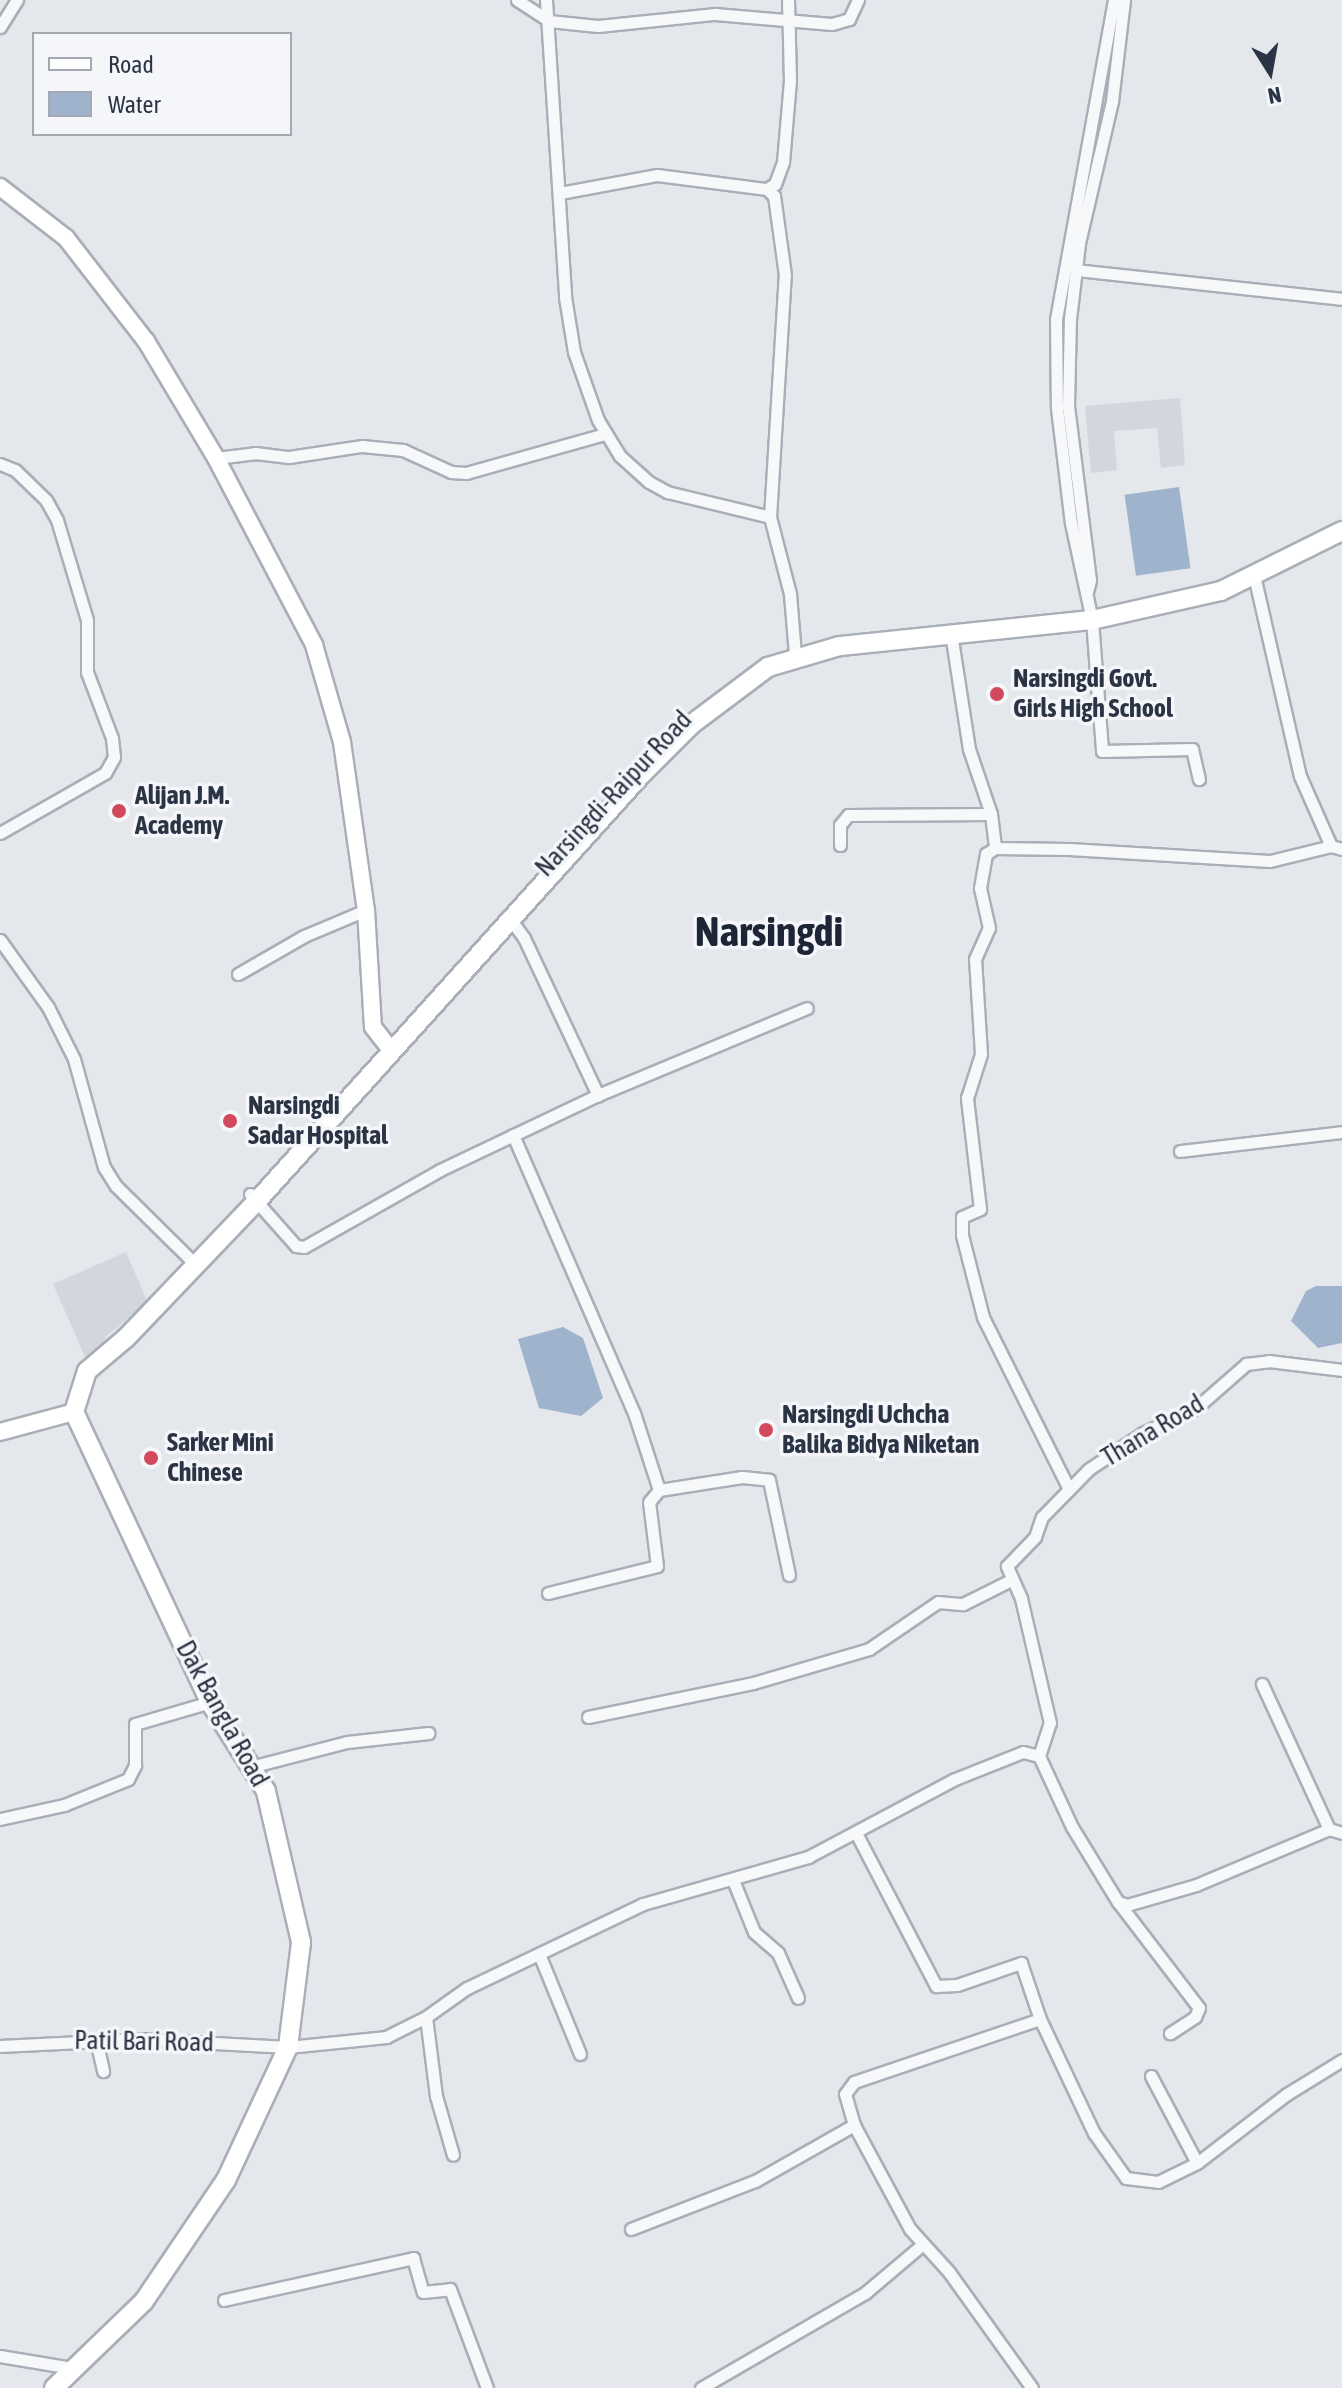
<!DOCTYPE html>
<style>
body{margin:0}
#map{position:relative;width:1342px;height:2388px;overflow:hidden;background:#e4e7ec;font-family:"Asap Condensed",sans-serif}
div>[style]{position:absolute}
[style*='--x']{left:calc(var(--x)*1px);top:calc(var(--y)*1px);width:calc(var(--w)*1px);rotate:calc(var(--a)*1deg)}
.built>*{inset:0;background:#d2d6de}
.water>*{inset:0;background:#9fb4cc;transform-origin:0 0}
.roads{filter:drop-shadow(2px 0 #a9aeb7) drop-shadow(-2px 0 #a9aeb7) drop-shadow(0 2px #a9aeb7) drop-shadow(0 -2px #a9aeb7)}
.street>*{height:11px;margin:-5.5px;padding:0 5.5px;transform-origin:5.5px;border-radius:5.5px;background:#f7f8fa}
.secondary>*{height:16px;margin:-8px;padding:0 8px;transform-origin:8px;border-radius:8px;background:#fff}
.primary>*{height:18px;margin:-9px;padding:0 9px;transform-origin:9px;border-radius:9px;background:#fff}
.dots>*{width:22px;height:22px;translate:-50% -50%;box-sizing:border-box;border:4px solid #f4f6f9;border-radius:50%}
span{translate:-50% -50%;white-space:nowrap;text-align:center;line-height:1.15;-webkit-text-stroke:7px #f4f6f9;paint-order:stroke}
.poi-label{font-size:26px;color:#2b3445;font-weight:700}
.left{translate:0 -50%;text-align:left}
.street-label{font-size:26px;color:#2b3445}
.town-label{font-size:42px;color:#1d2536;font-weight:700}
.legend{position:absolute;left:32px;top:32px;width:260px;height:104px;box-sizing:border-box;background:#f4f6f9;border:2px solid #a4a8b1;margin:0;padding:10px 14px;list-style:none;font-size:24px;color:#2b3445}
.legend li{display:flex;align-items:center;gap:16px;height:40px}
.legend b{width:40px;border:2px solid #a4a8b1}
.north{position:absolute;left:1230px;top:32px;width:80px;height:80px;-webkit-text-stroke:6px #f4f6f9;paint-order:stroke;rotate:169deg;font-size:22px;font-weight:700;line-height:32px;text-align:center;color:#2b3445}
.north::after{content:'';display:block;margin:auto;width:28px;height:36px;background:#2b3445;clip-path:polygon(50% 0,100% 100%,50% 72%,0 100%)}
</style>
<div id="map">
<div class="built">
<div style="clip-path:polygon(1180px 398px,1185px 465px,1161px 468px,1157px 428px,1114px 431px,1117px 470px,1091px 473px,1085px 406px)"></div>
<div style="clip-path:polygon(126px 1252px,148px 1303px,105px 1337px,110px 1349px,86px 1359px,53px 1284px)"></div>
</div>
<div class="water">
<div style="left:1179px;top:487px;width:82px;height:55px;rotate:82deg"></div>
<div style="clip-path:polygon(1316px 1286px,1342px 1286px,1342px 1343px,1318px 1348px,1291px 1321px,1306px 1291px)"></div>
<div style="clip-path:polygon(563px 1327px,583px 1338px,603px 1398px,581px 1416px,539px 1408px,518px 1339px)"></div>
</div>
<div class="roads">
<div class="street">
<div style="--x:517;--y:0;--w:38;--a:33"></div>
<div style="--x:549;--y:21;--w:49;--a:5.8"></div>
<div style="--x:598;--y:26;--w:118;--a:-5.9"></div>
<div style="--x:715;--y:14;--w:117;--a:4.9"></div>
<div style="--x:832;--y:24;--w:18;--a:-16"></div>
<div style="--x:849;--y:19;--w:21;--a:-65"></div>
<div style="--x:546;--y:0;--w:298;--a:86.3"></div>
<div style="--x:565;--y:297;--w:56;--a:80.7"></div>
<div style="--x:574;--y:352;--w:72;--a:70.6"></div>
<div style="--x:598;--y:420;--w:42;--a:58.6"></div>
<div style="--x:620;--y:456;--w:39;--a:42"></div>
<div style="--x:649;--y:482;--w:21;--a:29"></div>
<div style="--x:667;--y:492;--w:106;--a:13.6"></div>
<div style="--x:770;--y:517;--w:80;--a:75.4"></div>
<div style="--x:790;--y:594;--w:61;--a:85.3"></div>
<div style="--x:1114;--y:0;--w:324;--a:100.3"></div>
<div style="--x:1056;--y:319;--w:89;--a:89.4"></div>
<div style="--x:1057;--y:408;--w:116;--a:83.1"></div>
<div style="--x:1071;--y:523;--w:99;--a:77.8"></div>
<div style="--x:1092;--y:620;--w:131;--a:85.6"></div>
<div style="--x:1102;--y:751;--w:90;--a:-1.3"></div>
<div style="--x:1192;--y:749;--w:31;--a:77"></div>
<div style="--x:0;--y:27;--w:32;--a:-58"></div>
<div style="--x:560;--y:193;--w:99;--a:-10.5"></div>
<div style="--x:657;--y:175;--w:111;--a:7.3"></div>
<div style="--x:1076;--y:270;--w:268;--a:6.2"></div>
<div style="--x:216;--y:458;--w:39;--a:-7"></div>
<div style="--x:255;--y:453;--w:34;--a:7"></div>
<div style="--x:289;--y:457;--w:74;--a:-8.6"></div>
<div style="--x:362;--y:446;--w:41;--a:5.6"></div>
<div style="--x:403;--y:450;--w:53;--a:24.6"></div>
<div style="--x:451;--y:472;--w:15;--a:4"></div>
<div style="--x:466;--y:473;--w:144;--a:-15.7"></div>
<div style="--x:0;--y:464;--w:16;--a:22"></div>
<div style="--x:15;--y:470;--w:43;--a:44.1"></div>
<div style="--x:46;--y:500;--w:23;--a:61"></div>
<div style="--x:57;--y:520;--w:104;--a:73.3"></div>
<div style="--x:87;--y:620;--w:52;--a:90"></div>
<div style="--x:87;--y:672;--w:71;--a:69.3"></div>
<div style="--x:112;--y:738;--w:19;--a:84"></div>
<div style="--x:114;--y:757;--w:18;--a:119"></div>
<div style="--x:105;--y:773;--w:121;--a:150.3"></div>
<div style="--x:770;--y:517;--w:242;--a:-86.5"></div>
<div style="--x:785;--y:275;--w:80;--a:-97.9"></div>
<div style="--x:774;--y:196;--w:10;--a:-135"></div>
<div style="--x:767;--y:189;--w:9;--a:-32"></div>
<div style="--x:775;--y:184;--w:23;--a:-70"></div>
<div style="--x:783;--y:162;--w:81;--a:-85.1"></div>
<div style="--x:790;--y:81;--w:81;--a:-91.4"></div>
<div style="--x:1253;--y:571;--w:210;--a:77.1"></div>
<div style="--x:1300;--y:776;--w:77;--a:66.1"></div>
<div style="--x:1087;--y:592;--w:12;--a:-76"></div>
<div style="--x:1090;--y:580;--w:175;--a:-97.2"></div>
<div style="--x:1068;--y:406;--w:87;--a:-88.7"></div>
<div style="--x:1070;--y:319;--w:77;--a:-83.2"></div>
<div style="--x:1079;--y:243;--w:146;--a:-76.9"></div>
<div style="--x:1112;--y:101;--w:102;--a:-83.2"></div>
<div style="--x:951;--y:633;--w:117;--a:81.2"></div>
<div style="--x:969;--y:749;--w:69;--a:71.3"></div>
<div style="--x:991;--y:814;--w:34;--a:83"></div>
<div style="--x:840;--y:845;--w:20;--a:-90"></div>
<div style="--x:840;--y:825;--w:13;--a:-51"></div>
<div style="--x:848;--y:815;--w:143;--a:-0.4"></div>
<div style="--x:508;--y:916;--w:27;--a:54"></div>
<div style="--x:524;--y:938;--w:174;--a:64.8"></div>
<div style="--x:0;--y:940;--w:82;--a:54.4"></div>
<div style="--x:48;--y:1007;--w:58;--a:63.4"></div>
<div style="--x:74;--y:1059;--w:112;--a:74.5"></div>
<div style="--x:104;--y:1167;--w:22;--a:58"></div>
<div style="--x:116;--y:1186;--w:114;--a:44.6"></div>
<div style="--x:238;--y:974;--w:76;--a:-29.9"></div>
<div style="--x:304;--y:936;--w:67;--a:-22.8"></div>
<div style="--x:513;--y:1135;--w:303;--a:66.5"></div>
<div style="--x:634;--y:1413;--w:81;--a:72"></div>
<div style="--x:659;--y:1490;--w:84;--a:-8.9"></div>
<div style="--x:742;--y:1477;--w:27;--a:6"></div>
<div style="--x:769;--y:1480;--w:97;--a:78.1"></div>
<div style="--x:1180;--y:1151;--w:163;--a:-6.7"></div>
<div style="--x:250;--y:1194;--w:69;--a:48.5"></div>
<div style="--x:296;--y:1246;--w:8;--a:7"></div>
<div style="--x:304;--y:1247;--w:156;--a:-29.5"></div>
<div style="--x:440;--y:1170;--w:175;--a:-25.4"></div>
<div style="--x:598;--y:1095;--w:226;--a:-22.6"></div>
<div style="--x:1069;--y:1489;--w:192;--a:-116.6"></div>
<div style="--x:983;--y:1317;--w:85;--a:-104.4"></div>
<div style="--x:962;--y:1235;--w:18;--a:-90"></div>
<div style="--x:962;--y:1217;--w:20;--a:-24"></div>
<div style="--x:980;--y:1209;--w:112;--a:-96.7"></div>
<div style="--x:967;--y:1098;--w:46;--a:-72.3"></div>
<div style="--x:981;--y:1054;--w:95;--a:-93.6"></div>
<div style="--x:975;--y:959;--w:34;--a:-66"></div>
<div style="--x:989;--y:928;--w:41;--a:-102.7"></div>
<div style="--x:980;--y:888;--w:35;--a:-80"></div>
<div style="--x:986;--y:854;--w:11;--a:-34"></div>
<div style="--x:995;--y:848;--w:74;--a:0.8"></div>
<div style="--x:1069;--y:849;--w:201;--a:3.4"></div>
<div style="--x:1270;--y:861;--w:63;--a:-13.8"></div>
<div style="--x:1331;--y:846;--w:11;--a:15"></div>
<div style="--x:548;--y:1593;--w:112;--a:-13.9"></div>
<div style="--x:657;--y:1566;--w:64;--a:-97.1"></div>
<div style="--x:649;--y:1502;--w:16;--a:-50"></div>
<div style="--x:1262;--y:1684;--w:160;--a:65.2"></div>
<div style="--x:588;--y:1717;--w:168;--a:-11.6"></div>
<div style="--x:753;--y:1683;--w:121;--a:-16.3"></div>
<div style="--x:869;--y:1649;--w:83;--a:-34.3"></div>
<div style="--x:938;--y:1602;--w:25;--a:5"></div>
<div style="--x:963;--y:1604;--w:54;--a:-26.6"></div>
<div style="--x:1039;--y:1756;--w:35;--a:-72"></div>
<div style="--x:1050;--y:1723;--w:128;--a:-103.1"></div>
<div style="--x:1021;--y:1598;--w:35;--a:-114"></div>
<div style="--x:1007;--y:1566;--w:40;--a:-46"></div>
<div style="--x:1035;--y:1537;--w:21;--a:-71"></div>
<div style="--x:1042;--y:1517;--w:67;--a:-45.6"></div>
<div style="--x:1089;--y:1469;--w:65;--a:-33.7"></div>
<div style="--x:1143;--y:1433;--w:59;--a:-25.3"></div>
<div style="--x:1196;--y:1408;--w:67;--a:-41.3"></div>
<div style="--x:1246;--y:1364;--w:23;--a:-7"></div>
<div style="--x:1269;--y:1361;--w:74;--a:7"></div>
<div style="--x:254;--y:1766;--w:96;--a:-14.5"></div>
<div style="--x:347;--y:1742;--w:82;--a:-6.3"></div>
<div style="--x:0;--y:1819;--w:66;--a:-12.3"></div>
<div style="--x:64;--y:1805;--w:69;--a:-22.1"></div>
<div style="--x:128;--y:1779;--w:16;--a:-63"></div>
<div style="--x:135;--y:1765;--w:41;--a:-90"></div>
<div style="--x:135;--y:1724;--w:78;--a:-16.3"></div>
<div style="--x:856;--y:1833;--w:173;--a:62.4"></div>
<div style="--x:936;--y:1986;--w:21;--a:-3"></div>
<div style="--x:957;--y:1985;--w:68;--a:-19"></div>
<div style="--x:1021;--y:1963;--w:59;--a:71.3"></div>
<div style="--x:1040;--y:2019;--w:126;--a:64.7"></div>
<div style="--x:1094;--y:2133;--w:55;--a:54.6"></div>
<div style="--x:1126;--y:2178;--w:32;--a:7"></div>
<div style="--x:1158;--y:2182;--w:43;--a:-26"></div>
<div style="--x:1197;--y:2163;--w:113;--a:-37.5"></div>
<div style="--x:1287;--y:2094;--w:65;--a:-31.7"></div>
<div style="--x:733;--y:1880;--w:56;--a:68"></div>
<div style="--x:754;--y:1932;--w:32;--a:41"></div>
<div style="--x:778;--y:1953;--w:49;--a:66"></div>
<div style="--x:1118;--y:1902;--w:133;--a:52.6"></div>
<div style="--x:1199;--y:2008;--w:10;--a:114"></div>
<div style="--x:1195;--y:2017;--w:30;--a:147"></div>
<div style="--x:539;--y:1954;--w:108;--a:67.7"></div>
<div style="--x:426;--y:2017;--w:80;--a:82.8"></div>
<div style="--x:436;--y:2096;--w:61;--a:73.9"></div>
<div style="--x:96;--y:2040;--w:32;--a:77"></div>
<div style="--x:0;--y:2046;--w:141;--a:-2.8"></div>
<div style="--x:141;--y:2039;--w:147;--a:3.1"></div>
<div style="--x:288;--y:2047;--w:99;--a:-5.8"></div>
<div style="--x:386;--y:2037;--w:45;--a:-26.6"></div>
<div style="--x:426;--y:2017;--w:50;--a:-35.3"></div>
<div style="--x:467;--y:1988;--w:195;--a:-25.5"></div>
<div style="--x:643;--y:1904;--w:172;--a:-15.9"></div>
<div style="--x:808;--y:1857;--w:166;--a:-28"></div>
<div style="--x:955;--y:1779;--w:73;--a:-21.7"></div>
<div style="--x:1023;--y:1752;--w:16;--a:14"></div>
<div style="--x:1039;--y:1756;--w:78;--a:65.1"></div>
<div style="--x:1072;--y:1827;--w:88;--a:58.5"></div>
<div style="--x:1118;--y:1902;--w:9;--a:18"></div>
<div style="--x:1127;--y:1905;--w:72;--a:-16.2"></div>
<div style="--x:1196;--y:1885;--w:144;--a:-22.8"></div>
<div style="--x:1329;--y:1829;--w:14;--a:17"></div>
<div style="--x:1151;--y:2076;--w:98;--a:62.1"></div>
<div style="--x:631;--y:2229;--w:133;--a:-21.2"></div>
<div style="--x:755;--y:2181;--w:114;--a:-29.5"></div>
<div style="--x:224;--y:2300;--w:194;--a:-12.5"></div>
<div style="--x:413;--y:2258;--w:35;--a:74"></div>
<div style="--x:423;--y:2292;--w:27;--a:-6"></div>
<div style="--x:450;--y:2289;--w:106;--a:69.5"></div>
<div style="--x:0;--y:2356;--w:73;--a:9.5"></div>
<div style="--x:701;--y:2388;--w:190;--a:-30.1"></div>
<div style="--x:865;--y:2293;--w:76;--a:-40.2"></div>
<div style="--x:1032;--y:2388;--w:143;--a:-125.6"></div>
<div style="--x:949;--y:2272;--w:58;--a:-132.2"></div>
<div style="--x:910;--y:2229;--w:118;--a:-118.3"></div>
<div style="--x:854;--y:2125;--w:32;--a:-106"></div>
<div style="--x:845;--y:2094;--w:15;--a:-53"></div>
<div style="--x:854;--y:2082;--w:196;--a:-18.7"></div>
</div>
<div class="secondary">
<div style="--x:0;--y:187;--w:83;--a:37.7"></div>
<div style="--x:66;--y:238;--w:130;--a:52.2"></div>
<div style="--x:146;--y:341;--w:136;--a:59.1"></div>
<div style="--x:216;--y:458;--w:211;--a:62.3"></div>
<div style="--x:314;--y:645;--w:101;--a:73.9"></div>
<div style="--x:342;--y:742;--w:170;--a:81.9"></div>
<div style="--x:366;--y:910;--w:117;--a:86.6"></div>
<div style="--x:373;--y:1027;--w:28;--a:52"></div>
<div style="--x:0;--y:1432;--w:77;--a:-15.1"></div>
</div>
<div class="primary">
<div style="--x:54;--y:2388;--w:125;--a:-44"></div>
<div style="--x:144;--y:2301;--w:146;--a:-55.9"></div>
<div style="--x:226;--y:2180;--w:147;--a:-65"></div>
<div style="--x:288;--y:2047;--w:106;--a:-82.9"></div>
<div style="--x:301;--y:1942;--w:155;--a:-103.1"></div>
<div style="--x:266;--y:1791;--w:105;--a:-122.2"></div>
<div style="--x:210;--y:1702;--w:320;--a:-115.1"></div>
<div style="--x:74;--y:1412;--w:43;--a:-72.4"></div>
<div style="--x:87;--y:1371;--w:52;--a:-40.4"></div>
<div style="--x:127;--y:1337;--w:188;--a:-46.3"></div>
<div style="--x:257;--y:1201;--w:574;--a:-47.97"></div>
<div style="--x:641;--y:775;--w:72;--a:-45"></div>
<div style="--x:692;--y:724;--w:95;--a:-36.9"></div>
<div style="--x:768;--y:667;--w:75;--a:-16.3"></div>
<div style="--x:840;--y:646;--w:253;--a:-5.9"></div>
<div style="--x:1092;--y:620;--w:132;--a:-12.7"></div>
<div style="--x:1221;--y:591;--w:135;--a:-26.4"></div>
</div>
</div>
<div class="dots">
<div style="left:997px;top:694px;background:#d1495b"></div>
<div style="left:119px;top:811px;background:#d1495b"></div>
<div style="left:230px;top:1121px;background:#d1495b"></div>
<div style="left:766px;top:1430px;background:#d1495b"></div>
<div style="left:151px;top:1458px;background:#d1495b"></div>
</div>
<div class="poi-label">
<span class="left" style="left:1013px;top:694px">Narsingdi Govt.<br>Girls High School</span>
<span class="left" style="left:135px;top:811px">Alijan J.M.<br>Academy</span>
<span class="left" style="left:248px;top:1121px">Narsingdi<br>Sadar Hospital</span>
<span class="left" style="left:782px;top:1430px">Narsingdi Uchcha<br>Balika Bidya Niketan</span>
<span class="left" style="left:167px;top:1458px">Sarker Mini<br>Chinese</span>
</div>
<div class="street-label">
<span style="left:614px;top:794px;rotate:-47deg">Narsingdi-Raipur Road</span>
<span style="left:1153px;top:1431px;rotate:-31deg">Thana Road</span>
<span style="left:222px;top:1714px;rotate:61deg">Dak Bangla Road</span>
<span style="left:144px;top:2042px;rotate:1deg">Patil Bari Road</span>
</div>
<div class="town-label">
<span style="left:769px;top:931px">Narsingdi</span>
</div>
<ul class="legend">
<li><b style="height:10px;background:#fff"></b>Road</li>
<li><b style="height:22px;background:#9fb4cc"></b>Water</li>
</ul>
<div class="north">N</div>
</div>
